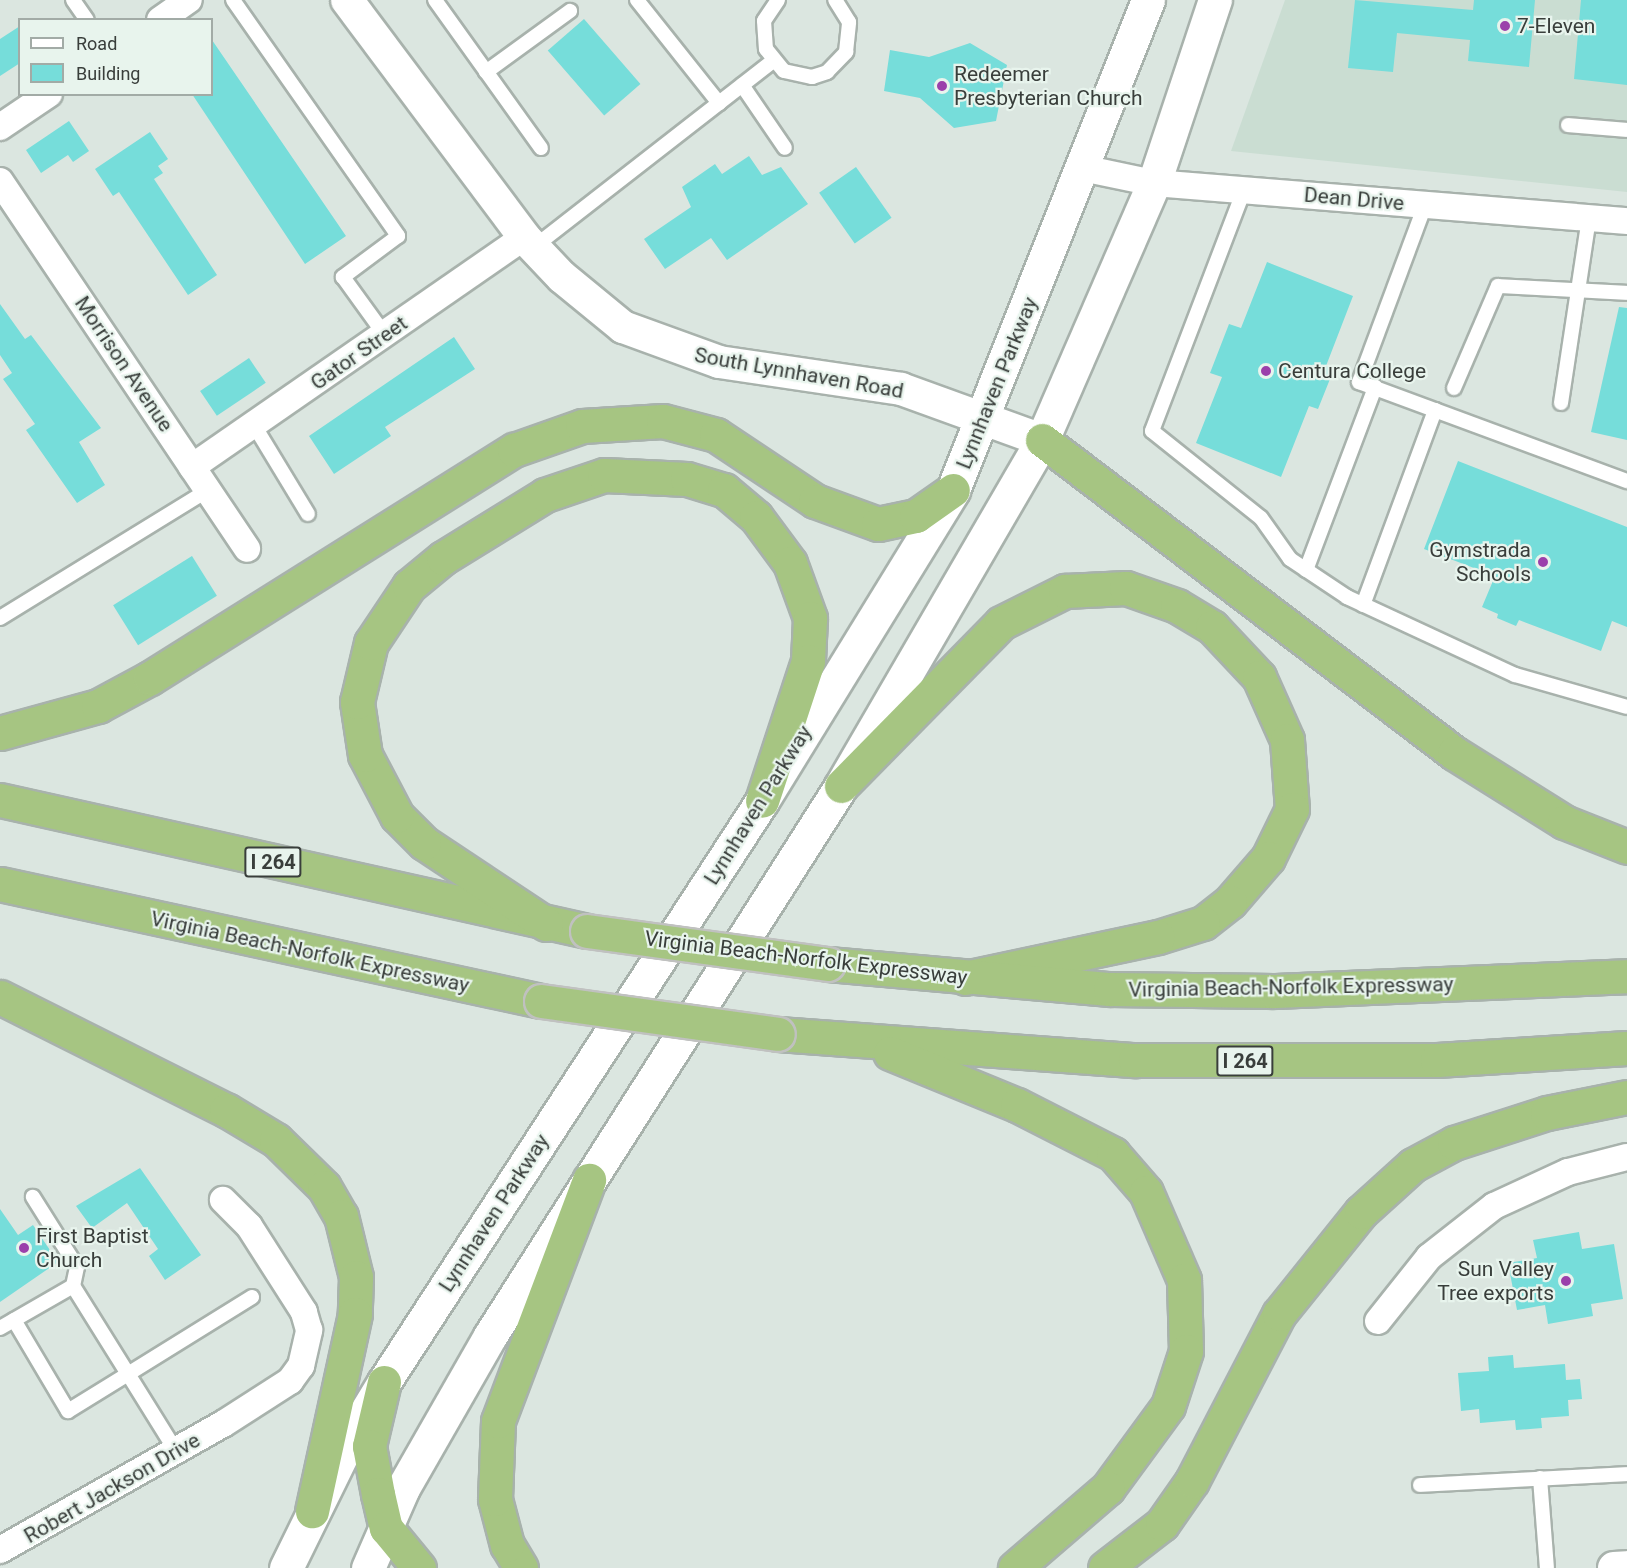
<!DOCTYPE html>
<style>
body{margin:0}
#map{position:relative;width:1627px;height:1568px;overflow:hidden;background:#dbe6e0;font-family:Roboto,sans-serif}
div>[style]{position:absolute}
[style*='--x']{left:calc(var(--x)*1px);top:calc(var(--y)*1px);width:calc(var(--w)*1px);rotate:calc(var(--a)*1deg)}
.built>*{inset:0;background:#caddd2}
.building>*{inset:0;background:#76ddda;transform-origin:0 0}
.roads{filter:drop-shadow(2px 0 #a8b2ac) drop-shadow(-2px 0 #a8b2ac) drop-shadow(0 2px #a8b2ac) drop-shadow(0 -2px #a8b2ac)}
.service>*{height:14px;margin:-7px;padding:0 7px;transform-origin:7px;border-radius:7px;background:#fff}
.minor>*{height:26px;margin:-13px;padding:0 13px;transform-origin:13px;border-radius:13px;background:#fff}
.tertiary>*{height:32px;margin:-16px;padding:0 16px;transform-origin:16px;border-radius:16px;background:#fff}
.secondary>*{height:33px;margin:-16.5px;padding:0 16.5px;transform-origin:16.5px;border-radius:16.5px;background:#fff}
.motorway>*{height:33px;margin:-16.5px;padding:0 16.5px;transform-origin:16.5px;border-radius:16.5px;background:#a6c582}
.bridges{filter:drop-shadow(2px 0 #c0c1c0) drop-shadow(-2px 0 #c0c1c0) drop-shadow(0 2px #c0c1c0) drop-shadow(0 -2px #c0c1c0)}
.motorway-bridge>*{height:33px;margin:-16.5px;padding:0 16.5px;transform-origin:16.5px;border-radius:16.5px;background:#a6c582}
.dots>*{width:16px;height:16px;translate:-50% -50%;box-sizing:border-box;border:3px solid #e8f4ed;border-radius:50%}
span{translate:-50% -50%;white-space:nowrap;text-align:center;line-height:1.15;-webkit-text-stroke:4.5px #e8f4ed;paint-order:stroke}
.shield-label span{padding:2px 4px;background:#e8f4ed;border:2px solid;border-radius:4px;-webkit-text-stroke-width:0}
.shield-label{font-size:20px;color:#393e3b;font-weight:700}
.poi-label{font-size:21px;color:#393e3b}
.left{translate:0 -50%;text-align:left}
.right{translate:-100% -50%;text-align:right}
.street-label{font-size:21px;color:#393e3b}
.legend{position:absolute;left:18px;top:18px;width:195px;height:78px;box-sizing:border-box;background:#e8f4ed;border:2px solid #a2aba6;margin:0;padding:8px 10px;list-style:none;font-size:18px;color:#393e3b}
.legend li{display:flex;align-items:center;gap:12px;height:30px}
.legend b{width:30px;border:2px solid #a2aba6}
</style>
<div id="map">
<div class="built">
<div style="clip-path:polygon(1285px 0,1627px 0,1627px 192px,1231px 151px)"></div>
</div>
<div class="building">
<div style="clip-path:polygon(1355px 0,1473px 10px,1474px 0,1535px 0,1529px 67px,1468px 61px,1470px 40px,1397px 33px,1393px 72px,1348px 68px)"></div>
<div style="clip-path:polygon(1581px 0,1627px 0,1627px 85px,1574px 79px)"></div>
<div style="left:584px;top:19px;width:86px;height:48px;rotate:49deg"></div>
<div style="clip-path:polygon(20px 26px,20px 63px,0 76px,0 39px)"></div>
<div style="clip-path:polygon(212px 40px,346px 236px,305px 264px,192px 94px,212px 94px)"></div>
<div style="clip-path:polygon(970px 43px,1007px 65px,996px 121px,954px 128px,920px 98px,884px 91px,890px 50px,929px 57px)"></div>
<div style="clip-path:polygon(69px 121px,89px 151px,73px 162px,68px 155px,41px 173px,26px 150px)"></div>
<div style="clip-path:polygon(150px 132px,168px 159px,158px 166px,163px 173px,154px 179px,217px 275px,188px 295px,119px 192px,113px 196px,95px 169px)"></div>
<div style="clip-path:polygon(749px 156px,762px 175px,781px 167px,808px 204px,727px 260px,711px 238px,665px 269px,644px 239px,691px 207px,682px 187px,715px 164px,722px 174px)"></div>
<div style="left:856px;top:167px;width:62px;height:45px;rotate:55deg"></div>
<div style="clip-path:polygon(1267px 262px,1353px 296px,1326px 366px,1334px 369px,1318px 409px,1309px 406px,1281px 477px,1196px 443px,1222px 377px,1210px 373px,1229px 324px,1241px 328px)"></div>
<div style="clip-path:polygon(0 304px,25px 339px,31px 335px,101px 428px,79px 442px,105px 485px,77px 503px,26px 430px,35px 424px,3px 379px,12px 373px,0 355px)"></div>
<div style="clip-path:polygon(1619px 307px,1627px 308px,1627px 440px,1591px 432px)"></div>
<div style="clip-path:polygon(454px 337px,475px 369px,385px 427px,391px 436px,334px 474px,309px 436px)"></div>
<div style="left:249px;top:358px;width:30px;height:59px;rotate:56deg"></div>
<div style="clip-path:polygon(1458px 461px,1627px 527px,1627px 627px,1612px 621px,1601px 651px,1519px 620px,1516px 626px,1497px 618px,1498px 614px,1482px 607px,1495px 576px,1424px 549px)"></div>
<div style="left:192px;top:556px;width:47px;height:93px;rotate:58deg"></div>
<div style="clip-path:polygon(140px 1168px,201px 1255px,165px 1280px,149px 1256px,158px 1249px,127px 1203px,92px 1228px,76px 1206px)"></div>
<div style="clip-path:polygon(0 1209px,18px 1235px,33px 1225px,58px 1262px,0 1302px)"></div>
<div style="clip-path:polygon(1579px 1232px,1582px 1249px,1614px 1244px,1623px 1299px,1591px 1304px,1593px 1316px,1548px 1324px,1545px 1305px,1517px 1310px,1508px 1263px,1537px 1258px,1533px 1240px)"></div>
<div style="clip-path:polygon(1513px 1355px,1514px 1368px,1565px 1364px,1566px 1380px,1580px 1379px,1582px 1399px,1568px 1400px,1569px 1416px,1541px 1418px,1542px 1428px,1516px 1430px,1515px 1420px,1480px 1423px,1479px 1409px,1461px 1411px,1458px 1373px,1489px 1371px,1488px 1357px)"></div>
</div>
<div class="roads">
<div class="service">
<div style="--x:73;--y:0;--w:24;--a:55"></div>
<div style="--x:233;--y:0;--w:288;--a:55"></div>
<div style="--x:398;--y:236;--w:69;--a:143.3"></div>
<div style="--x:343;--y:277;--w:72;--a:54.1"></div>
<div style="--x:435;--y:0;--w:182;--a:54.4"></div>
<div style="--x:637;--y:0;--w:132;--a:51.5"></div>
<div style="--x:778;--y:0;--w:25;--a:124"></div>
<div style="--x:764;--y:21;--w:28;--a:86"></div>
<div style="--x:766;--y:49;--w:28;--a:51"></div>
<div style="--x:784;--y:71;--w:29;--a:12"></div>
<div style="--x:812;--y:77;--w:16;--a:-18"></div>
<div style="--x:827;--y:72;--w:28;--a:-46"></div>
<div style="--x:846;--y:52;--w:30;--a:-84"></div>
<div style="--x:849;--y:22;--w:26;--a:-122"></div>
<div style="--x:486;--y:72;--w:104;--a:-36"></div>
<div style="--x:742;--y:85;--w:76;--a:55.7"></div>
<div style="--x:1568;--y:125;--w:59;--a:4.8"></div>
<div style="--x:1244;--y:190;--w:258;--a:110.9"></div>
<div style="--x:1152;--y:431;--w:139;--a:38.6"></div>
<div style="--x:1261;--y:518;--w:50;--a:54.7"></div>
<div style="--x:1290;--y:559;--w:69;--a:33.7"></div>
<div style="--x:1347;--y:597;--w:185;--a:24.9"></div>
<div style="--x:1515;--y:675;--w:116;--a:15.9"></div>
<div style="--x:1425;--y:205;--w:189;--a:110.4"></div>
<div style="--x:1359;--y:382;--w:286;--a:20.3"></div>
<div style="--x:534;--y:247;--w:303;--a:-37.9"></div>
<div style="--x:1454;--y:388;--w:111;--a:-66.7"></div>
<div style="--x:1498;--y:286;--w:129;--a:3.1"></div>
<div style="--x:1561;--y:403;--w:187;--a:-81.4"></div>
<div style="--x:254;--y:425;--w:104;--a:58.8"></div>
<div style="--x:1306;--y:570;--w:196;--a:-69.3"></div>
<div style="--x:1363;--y:605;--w:208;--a:-69.7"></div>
<div style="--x:0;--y:618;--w:244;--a:-31.6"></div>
<div style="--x:14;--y:1320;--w:106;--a:59.3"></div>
<div style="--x:68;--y:1411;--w:70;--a:-31.7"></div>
<div style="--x:128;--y:1374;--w:104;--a:-122"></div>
<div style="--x:73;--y:1286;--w:19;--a:-78"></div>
<div style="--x:77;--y:1267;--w:83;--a:-122.2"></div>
<div style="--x:0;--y:1328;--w:84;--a:-29.9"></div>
<div style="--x:176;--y:1451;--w:91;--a:-121.9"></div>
<div style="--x:128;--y:1374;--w:146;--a:-31.8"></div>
<div style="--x:1540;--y:1478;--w:90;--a:85.6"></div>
<div style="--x:1420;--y:1485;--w:207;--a:-3"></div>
</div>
<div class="minor">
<div style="--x:160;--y:20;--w:35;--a:-35"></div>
<div style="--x:0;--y:127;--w:59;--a:-34"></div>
<div style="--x:1082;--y:168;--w:74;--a:11.8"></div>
<div style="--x:1154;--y:183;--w:475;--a:4.6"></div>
<div style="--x:0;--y:181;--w:443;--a:56.1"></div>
<div style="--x:192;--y:467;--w:404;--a:-34.7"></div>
<div style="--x:1378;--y:1321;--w:82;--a:-51.4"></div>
<div style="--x:1429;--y:1257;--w:83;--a:-38.1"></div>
<div style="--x:1494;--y:1206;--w:81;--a:-24.7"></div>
<div style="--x:1568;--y:1172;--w:61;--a:-14.3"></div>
<div style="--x:0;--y:1550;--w:256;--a:-29.5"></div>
<div style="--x:223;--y:1424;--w:80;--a:-32.7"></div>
<div style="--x:290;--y:1381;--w:19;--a:-54"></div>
<div style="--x:301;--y:1366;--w:37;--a:-77"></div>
<div style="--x:309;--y:1330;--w:19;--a:-106"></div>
<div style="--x:304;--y:1312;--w:102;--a:-122.6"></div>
<div style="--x:249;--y:1226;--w:37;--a:-135"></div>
</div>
<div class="tertiary">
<div style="--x:347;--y:0;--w:296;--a:53.2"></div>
<div style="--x:524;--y:237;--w:55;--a:46.5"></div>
<div style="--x:562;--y:277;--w:79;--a:39.3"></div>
<div style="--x:623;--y:327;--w:102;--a:20"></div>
<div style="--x:719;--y:362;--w:184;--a:8.4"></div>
<div style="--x:901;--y:389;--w:150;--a:19.9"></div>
<div style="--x:1614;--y:1568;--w:13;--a:-4"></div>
</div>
<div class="secondary">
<div style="--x:286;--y:1568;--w:145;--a:-63.8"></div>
<div style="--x:350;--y:1438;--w:66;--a:-58.7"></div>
<div style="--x:384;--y:1382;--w:693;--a:-56.95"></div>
<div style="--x:762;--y:801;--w:365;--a:-58.4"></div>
<div style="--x:953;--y:490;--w:527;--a:-68.3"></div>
<div style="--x:368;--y:1568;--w:87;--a:-66.4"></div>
<div style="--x:403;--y:1488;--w:175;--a:-60.2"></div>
<div style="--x:490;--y:1336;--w:652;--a:-57.45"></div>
<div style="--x:841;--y:786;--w:400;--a:-59.8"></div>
<div style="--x:1042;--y:440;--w:280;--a:-66.5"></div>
<div style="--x:1154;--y:183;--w:193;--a:-71.6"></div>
</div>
<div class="motorway">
<div style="--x:1042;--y:440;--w:517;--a:37.22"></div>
<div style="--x:1454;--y:753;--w:130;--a:32.1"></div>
<div style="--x:1564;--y:822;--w:68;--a:21.6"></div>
<div style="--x:0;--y:733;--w:102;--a:-15.4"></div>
<div style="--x:98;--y:706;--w:59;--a:-28.3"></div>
<div style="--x:150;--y:678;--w:430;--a:-32.1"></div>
<div style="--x:514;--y:450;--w:72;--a:-19.4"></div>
<div style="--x:582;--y:426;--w:81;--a:-3.5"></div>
<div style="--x:663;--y:421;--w:55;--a:14.8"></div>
<div style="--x:716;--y:435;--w:119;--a:33.7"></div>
<div style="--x:815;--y:501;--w:67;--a:20.1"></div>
<div style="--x:878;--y:524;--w:39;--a:-12"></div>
<div style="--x:916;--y:516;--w:45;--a:-35.1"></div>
<div style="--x:841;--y:786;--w:228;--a:-45.5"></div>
<div style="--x:1001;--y:623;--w:72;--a:-26.6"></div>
<div style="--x:1065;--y:591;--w:61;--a:-2.8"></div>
<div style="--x:1126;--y:588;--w:54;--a:19.4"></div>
<div style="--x:1177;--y:606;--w:41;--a:31"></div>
<div style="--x:1212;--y:627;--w:69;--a:46.8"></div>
<div style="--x:1259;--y:677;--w:69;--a:66"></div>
<div style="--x:1287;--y:740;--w:69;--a:85.9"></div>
<div style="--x:1292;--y:809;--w:55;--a:116.1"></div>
<div style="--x:1268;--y:858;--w:58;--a:130.8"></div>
<div style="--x:1230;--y:902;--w:34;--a:142"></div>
<div style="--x:1203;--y:923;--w:47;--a:162.7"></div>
<div style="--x:1158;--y:937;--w:197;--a:168"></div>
<div style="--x:0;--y:800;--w:601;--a:12.58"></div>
<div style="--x:0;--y:884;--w:554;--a:12.2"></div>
<div style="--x:546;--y:924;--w:146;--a:-146.4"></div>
<div style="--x:424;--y:843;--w:38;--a:-135"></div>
<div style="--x:397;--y:816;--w:69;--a:-117.7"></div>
<div style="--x:365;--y:755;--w:54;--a:-98.6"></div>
<div style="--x:357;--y:702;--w:61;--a:-76.7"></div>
<div style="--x:371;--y:643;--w:69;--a:-56.3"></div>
<div style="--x:409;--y:586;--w:44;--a:-39.5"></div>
<div style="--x:443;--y:558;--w:120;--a:-31.7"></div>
<div style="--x:545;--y:495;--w:62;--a:-18.7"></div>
<div style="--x:604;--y:475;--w:83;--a:2.8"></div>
<div style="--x:687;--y:479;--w:39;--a:17"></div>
<div style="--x:724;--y:490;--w:42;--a:40.2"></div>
<div style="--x:756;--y:517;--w:57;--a:53.5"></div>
<div style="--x:790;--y:563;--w:59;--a:70"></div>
<div style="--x:810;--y:618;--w:43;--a:92.7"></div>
<div style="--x:808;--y:661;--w:147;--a:108.2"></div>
<div style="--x:828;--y:964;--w:283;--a:5.1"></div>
<div style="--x:1110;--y:989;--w:164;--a:0.7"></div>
<div style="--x:1274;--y:991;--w:353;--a:-2.4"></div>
<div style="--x:0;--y:997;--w:253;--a:26.6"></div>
<div style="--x:226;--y:1110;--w:58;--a:31"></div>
<div style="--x:276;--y:1140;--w:67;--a:44.4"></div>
<div style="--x:324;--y:1187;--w:34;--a:60"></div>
<div style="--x:341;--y:1216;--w:63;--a:76.2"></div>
<div style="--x:356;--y:1277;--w:37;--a:92"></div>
<div style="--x:355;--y:1314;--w:202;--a:102.3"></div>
<div style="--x:778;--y:1034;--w:358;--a:4.2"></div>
<div style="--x:1135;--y:1060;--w:302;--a:0"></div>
<div style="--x:1437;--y:1060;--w:190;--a:-3.6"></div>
<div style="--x:890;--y:1053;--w:137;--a:22.3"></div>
<div style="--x:1017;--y:1105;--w:108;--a:27"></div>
<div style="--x:1113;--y:1154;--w:50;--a:49"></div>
<div style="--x:1146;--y:1192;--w:96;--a:66.6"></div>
<div style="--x:1184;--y:1280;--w:71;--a:88.4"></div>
<div style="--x:1186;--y:1351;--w:58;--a:108.1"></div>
<div style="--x:1168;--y:1406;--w:102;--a:126.2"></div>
<div style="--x:1108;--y:1488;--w:123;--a:139.3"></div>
<div style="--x:384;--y:1382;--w:66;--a:103.2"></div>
<div style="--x:369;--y:1446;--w:49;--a:79.4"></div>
<div style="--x:378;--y:1494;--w:35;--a:77"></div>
<div style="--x:386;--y:1528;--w:52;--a:50.5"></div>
<div style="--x:521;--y:1568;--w:27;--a:-121"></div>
<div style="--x:507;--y:1545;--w:48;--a:-104.6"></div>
<div style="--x:495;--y:1499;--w:78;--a:-87.8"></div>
<div style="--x:498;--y:1421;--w:258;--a:-69.3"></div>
<div style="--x:1105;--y:1568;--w:72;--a:-37.7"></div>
<div style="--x:1162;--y:1524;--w:52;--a:-55.1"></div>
<div style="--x:1192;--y:1481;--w:188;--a:-62.5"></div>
<div style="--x:1279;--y:1314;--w:131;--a:-51.2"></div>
<div style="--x:1361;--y:1212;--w:70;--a:-42.1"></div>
<div style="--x:1413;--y:1165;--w:47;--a:-28.2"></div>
<div style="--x:1454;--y:1143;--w:98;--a:-17.9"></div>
<div style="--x:1547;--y:1113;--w:82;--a:-11.3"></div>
</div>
</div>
<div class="bridges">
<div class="motorway-bridge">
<div style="--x:587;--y:931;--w:243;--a:7.8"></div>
<div style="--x:541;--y:1001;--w:239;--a:7.9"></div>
</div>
</div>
<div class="dots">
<div style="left:1505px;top:26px;background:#9b40ab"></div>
<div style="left:942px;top:86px;background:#9b40ab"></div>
<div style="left:1266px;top:371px;background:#9b40ab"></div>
<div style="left:1543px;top:562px;background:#9b40ab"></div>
<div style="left:24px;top:1248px;background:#9b40ab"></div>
<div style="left:1566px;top:1281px;background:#9b40ab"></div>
</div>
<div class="shield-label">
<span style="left:273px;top:862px">I 264</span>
<span style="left:1245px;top:1061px">I 264</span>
</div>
<div class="poi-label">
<span class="left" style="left:1517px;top:26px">7-Eleven</span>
<span class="left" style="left:954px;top:86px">Redeemer<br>Presbyterian Church</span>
<span class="left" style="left:1278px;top:371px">Centura College</span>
<span class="right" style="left:1531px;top:562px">Gymstrada<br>Schools</span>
<span class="left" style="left:36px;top:1248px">First Baptist<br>Church</span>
<span class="right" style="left:1554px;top:1281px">Sun Valley<br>Tree exports</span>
</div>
<div class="street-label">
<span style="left:1354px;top:199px;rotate:5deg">Dean Drive</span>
<span style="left:359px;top:353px;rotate:-35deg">Gator Street</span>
<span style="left:124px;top:364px;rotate:56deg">Morrison Avenue</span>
<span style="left:799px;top:373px;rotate:10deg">South Lynnhaven Road</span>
<span style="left:997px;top:383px;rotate:-68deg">Lynnhaven Parkway</span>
<span style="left:758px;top:805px;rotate:-58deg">Lynnhaven Parkway</span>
<span style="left:310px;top:952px;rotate:12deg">Virginia Beach-Norfolk Expressway</span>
<span style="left:806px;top:958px;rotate:7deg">Virginia Beach-Norfolk Expressway</span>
<span style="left:1291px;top:987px;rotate:-1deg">Virginia Beach-Norfolk Expressway</span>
<span style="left:494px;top:1213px;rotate:-57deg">Lynnhaven Parkway</span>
<span style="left:112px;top:1488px;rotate:-30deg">Robert Jackson Drive</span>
</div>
<ul class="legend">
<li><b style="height:8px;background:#fff"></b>Road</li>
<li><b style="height:16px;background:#76ddda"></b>Building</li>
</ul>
</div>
